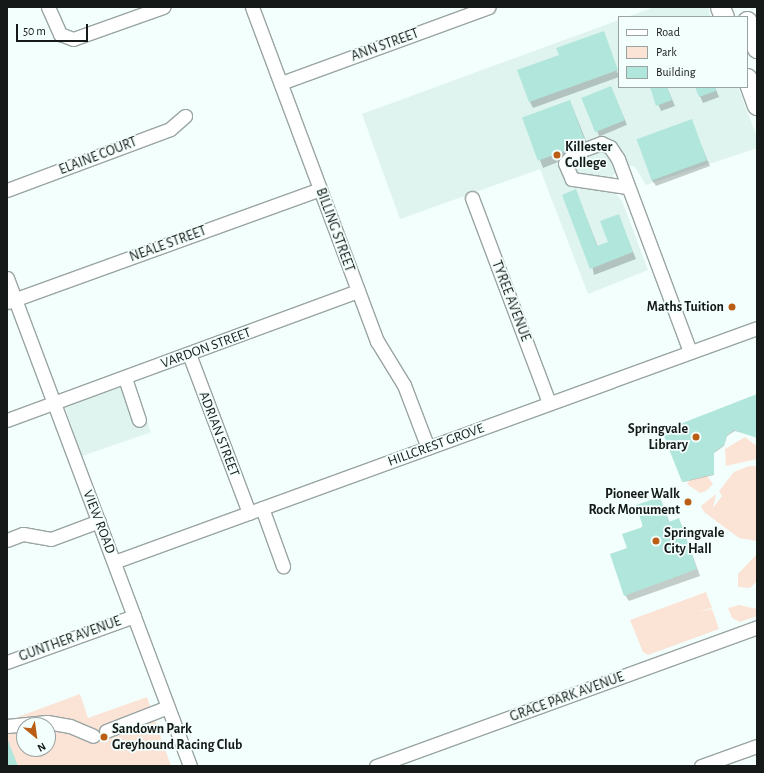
<!DOCTYPE html>
<style>
body{margin:0}
#map{position:relative;width:764px;height:773px;overflow:hidden;background:#f3fffc;font-family:"Alegreya Sans",sans-serif}
div>[style]{position:absolute}
[style*='--x']{left:calc(var(--x)*1px);top:calc(var(--y)*1px);width:calc(var(--w)*1px);rotate:calc(var(--a)*1deg)}
.built>*{inset:0;background:#dff4ef;transform-origin:0 0}
.green>*{inset:0;background:#fbe3d6}
.shadow>*{inset:0;background:#0003;transform-origin:0 0}
.building>*{inset:0;background:#b1e6dc;transform-origin:0 0}
.roads{filter:drop-shadow(1px 0 #9aa5a3) drop-shadow(-1px 0 #9aa5a3) drop-shadow(0 1px #9aa5a3) drop-shadow(0 -1px #9aa5a3)}
.minor>*{height:13px;margin:-6.5px;padding:0 6.5px;transform-origin:6.5px;border-radius:6.5px;background:#fff}
.highway>*{height:19px;margin:-9.5px;padding:0 9.5px;transform-origin:9.5px;border-radius:9.5px;background:#fff}
.dots>*{width:11px;height:11px;translate:-50% -50%;box-sizing:border-box;border:2px solid #f3fffc;border-radius:50%}
span{translate:-50% -50%;white-space:nowrap;text-align:center;line-height:1.15;-webkit-text-stroke:3.5px #f3fffc;paint-order:stroke}
.street-label{font-size:14px;color:#151918}
.poi-label{font-size:14px;color:#151918;font-weight:700}
.left{translate:0 -50%;text-align:left}
.right{translate:-100% -50%;text-align:right}
.frame{position:absolute;inset:0;border:8px solid #151918;pointer-events:none}
.legend{position:absolute;left:618px;top:16px;width:130px;height:72px;box-sizing:border-box;background:#f3fffc;border:1px solid #9aa3a1;margin:0;padding:5px 7px;list-style:none;font-size:12px;color:#151918}
.legend li{display:flex;align-items:center;gap:8px;height:20px}
.legend b{width:20px;border:1px solid #9aa3a1}
.north{position:absolute;left:16px;top:717px;width:40px;height:40px;box-sizing:border-box;background:#f3fffc;border:1px solid #9aa3a1;border-radius:50%;rotate:151deg;font-size:11px;font-weight:700;line-height:16px;text-align:center;color:#151918}
.north::after{content:'';display:block;margin:auto;width:14px;height:18px;background:#bc5d15;clip-path:polygon(50% 0,100% 100%,50% 72%,0 100%)}
.scale{position:absolute;left:16px;top:24px;width:72px;height:18px;box-sizing:border-box;border:2px solid #151918;border-top:0;padding-left:5px;font-size:12px;line-height:14px;white-space:nowrap;color:#151918;-webkit-text-stroke:3px #f3fffc;paint-order:stroke}
</style>
<div id="map">
<div class="built">
<div style="clip-path:polygon(654px 7px,708px 7px,711px 17px,627px 17px)"></div>
<div style="clip-path:polygon(619px 20px,619px 87px,738px 87px,757px 137px,757px 148px,646px 185px,635px 167px,627px 165px,612px 176px,611px 188px,622px 201px,648px 270px,588px 294px,540px 169px,400px 219px,362px 114px)"></div>
<div style="left:134px;top:383px;width:52px;height:73px;rotate:71deg"></div>
</div>
<div class="green">
<div style="clip-path:polygon(745px 437px,757px 446px,757px 459px,726px 466px,725px 449px)"></div>
<div style="clip-path:polygon(749px 466px,757px 466px,757px 541px,739px 538px,704px 512px,701px 506px,716px 494px,713px 508px,722px 496px,719px 491px,734px 472px)"></div>
<div style="clip-path:polygon(707px 476px,713px 484px,706px 491px,700px 493px,687px 484px,690px 480px)"></div>
<div style="clip-path:polygon(756px 555px,757px 581px,750px 588px,738px 587px,738px 574px)"></div>
<div style="clip-path:polygon(706px 592px,712px 608px,697px 612px,712px 609px,719px 629px,648px 655px,643px 652px,630px 620px)"></div>
<div style="clip-path:polygon(739px 605px,757px 609px,757px 616px,740px 622px,732px 618px,728px 608px)"></div>
<div style="clip-path:polygon(evenodd,80px 694px,88px 718px,147px 697px,171px 766px,7px 766px,7px 721px,80px 694px,24px 725px,48px 725px,48px 749px,24px 749px,24px 725px)"></div>
</div>
<div class="shadow">
<div style="clip-path:polygon(603px 32px,619px 77px,533px 108px,530px 102px)"></div>
<div style="left:611px;top:87px;width:41px;height:30px;rotate:67deg"></div>
<div style="clip-path:polygon(651px 87px,667px 87px,675px 106px,661px 111px)"></div>
<div style="clip-path:polygon(696px 87px,715px 87px,719px 97px,703px 103px)"></div>
<div style="left:570px;top:101px;width:52px;height:50px;rotate:68deg"></div>
<div style="clip-path:polygon(691px 121px,710px 166px,656px 186px,652px 180px)"></div>
<div style="clip-path:polygon(576px 191px,598px 247px,609px 243px,618px 215px,636px 259px,594px 275px)"></div>
<div style="clip-path:polygon(757px 395px,757px 437px,735px 431px,727px 436px,724px 446px,714px 453px,714px 475px,684px 482px,664px 431px)"></div>
<div style="clip-path:polygon(660px 498px,670px 523px,678px 520px,682px 526px,700px 576px,629px 601px,625px 595px,628px 549px)"></div>
</div>
<div class="building">
<div style="clip-path:polygon(604px 31px,618px 70px,529px 102px,517px 70px,559px 55px,556px 48px)"></div>
<div style="left:611px;top:86px;width:37px;height:32px;rotate:68deg"></div>
<div style="clip-path:polygon(650px 87px,667px 87px,672px 100px,656px 106px)"></div>
<div style="clip-path:polygon(695px 87px,715px 87px,716px 91px,699px 97px)"></div>
<div style="left:570px;top:100px;width:46px;height:51px;rotate:70deg"></div>
<div style="left:692px;top:119px;width:44px;height:59px;rotate:70deg"></div>
<div style="clip-path:polygon(576px 189px,597px 246px,608px 242px,600px 221px,619px 214px,633px 252px,590px 269px,562px 195px)"></div>
<div style="clip-path:polygon(757px 394px,757px 438px,734px 430px,727px 435px,724px 445px,714px 452px,714px 474px,682px 482px,662px 431px)"></div>
<div style="clip-path:polygon(660px 497px,669px 522px,679px 518px,697px 569px,624px 596px,610px 554px,627px 548px,622px 534px,643px 527px,636px 505px)"></div>
<div style="clip-path:polygon(7px 738px,18px 766px,7px 766px)"></div>
</div>
<div class="roads">
<div class="minor">
<div style="--x:48;--y:7;--w:30;--a:66"></div>
<div style="--x:60;--y:34;--w:14;--a:21"></div>
<div style="--x:73;--y:39;--w:96;--a:-19.6"></div>
<div style="--x:252;--y:7;--w:357;--a:69.5"></div>
<div style="--x:377;--y:341;--w:52;--a:58.5"></div>
<div style="--x:404;--y:385;--w:67;--a:69.1"></div>
<div style="--x:281;--y:83;--w:221;--a:-20.1"></div>
<div style="--x:627;--y:187;--w:56;--a:-171.7"></div>
<div style="--x:572;--y:179;--w:17;--a:-114"></div>
<div style="--x:565;--y:163;--w:13;--a:-48"></div>
<div style="--x:574;--y:153;--w:29;--a:-20"></div>
<div style="--x:601;--y:143;--w:10;--a:24"></div>
<div style="--x:610;--y:147;--w:14;--a:56"></div>
<div style="--x:618;--y:159;--w:206;--a:69.5"></div>
<div style="--x:7;--y:190;--w:174;--a:-20.5"></div>
<div style="--x:170;--y:129;--w:20;--a:-41"></div>
<div style="--x:472;--y:198;--w:219;--a:69.4"></div>
<div style="--x:7;--y:278;--w:521;--a:69.44"></div>
<div style="--x:8;--y:302;--w:332;--a:-19.9"></div>
<div style="--x:189;--y:354;--w:170;--a:69.3"></div>
<div style="--x:125;--y:378;--w:44;--a:71.6"></div>
<div style="--x:7;--y:420;--w:374;--a:-20.2"></div>
<div style="--x:262;--y:508;--w:62;--a:70.1"></div>
<div style="--x:7;--y:540;--w:17;--a:-21"></div>
<div style="--x:23;--y:534;--w:28;--a:10"></div>
<div style="--x:51;--y:539;--w:51;--a:-20.6"></div>
<div style="--x:114;--y:562;--w:684;--a:-20"></div>
<div style="--x:7;--y:662;--w:135;--a:-19.9"></div>
<div style="--x:7;--y:726;--w:40;--a:-5.7"></div>
<div style="--x:47;--y:722;--w:23;--a:10"></div>
<div style="--x:70;--y:726;--w:25;--a:23"></div>
<div style="--x:106;--y:731;--w:66;--a:-21.2"></div>
<div style="--x:376;--y:766;--w:406;--a:-20"></div>
<div style="--x:701;--y:766;--w:59;--a:-19.7"></div>
</div>
<div class="highway">
<div style="--x:720;--y:7;--w:11;--a:68"></div>
<div style="--x:747;--y:21;--w:29;--a:70"></div>
<div style="--x:747;--y:78;--w:29;--a:70"></div>
</div>
</div>
<div class="dots">
<div style="left:557px;top:155px;background:#bc5d15"></div>
<div style="left:732px;top:307px;background:#bc5d15"></div>
<div style="left:696px;top:437px;background:#bc5d15"></div>
<div style="left:688px;top:502px;background:#bc5d15"></div>
<div style="left:656px;top:541px;background:#bc5d15"></div>
<div style="left:104px;top:737px;background:#bc5d15"></div>
</div>
<div class="street-label">
<span style="left:385px;top:45px;rotate:-20deg">ANN STREET</span>
<span style="left:98px;top:156px;rotate:-21deg">ELAINE COURT</span>
<span style="left:335px;top:230px;rotate:70deg">BILLING STREET</span>
<span style="left:168px;top:244px;rotate:-20deg">NEALE STREET</span>
<span style="left:511px;top:301px;rotate:69deg">TYREE AVENUE</span>
<span style="left:206px;top:348px;rotate:-20deg">VARDON STREET</span>
<span style="left:219px;top:434px;rotate:69deg">ADRIAN STREET</span>
<span style="left:436px;top:445px;rotate:-20deg">HILLCREST GROVE</span>
<span style="left:99px;top:522px;rotate:69deg">VIEW ROAD</span>
<span style="left:70px;top:639px;rotate:-20deg">GUNTHER AVENUE</span>
<span style="left:567px;top:697px;rotate:-20deg">GRACE PARK AVENUE</span>
</div>
<div class="poi-label">
<span class="left" style="left:565px;top:155px">Killester<br>College</span>
<span class="right" style="left:724px;top:307px">Maths Tuition</span>
<span class="right" style="left:688px;top:437px">Springvale<br>Library</span>
<span class="right" style="left:680px;top:502px">Pioneer Walk<br>Rock Monument</span>
<span class="left" style="left:664px;top:541px">Springvale<br>City Hall</span>
<span class="left" style="left:112px;top:737px">Sandown Park<br>Greyhound Racing Club</span>
</div>
<div class="frame"></div>
<ul class="legend">
<li><b style="height:5px;background:#fff"></b>Road</li>
<li><b style="height:11px;background:#fbe3d6"></b>Park</li>
<li><b style="height:11px;background:#b1e6dc"></b>Building</li>
</ul>
<div class="north">N</div>
<div class="scale">50 m</div>
</div>
